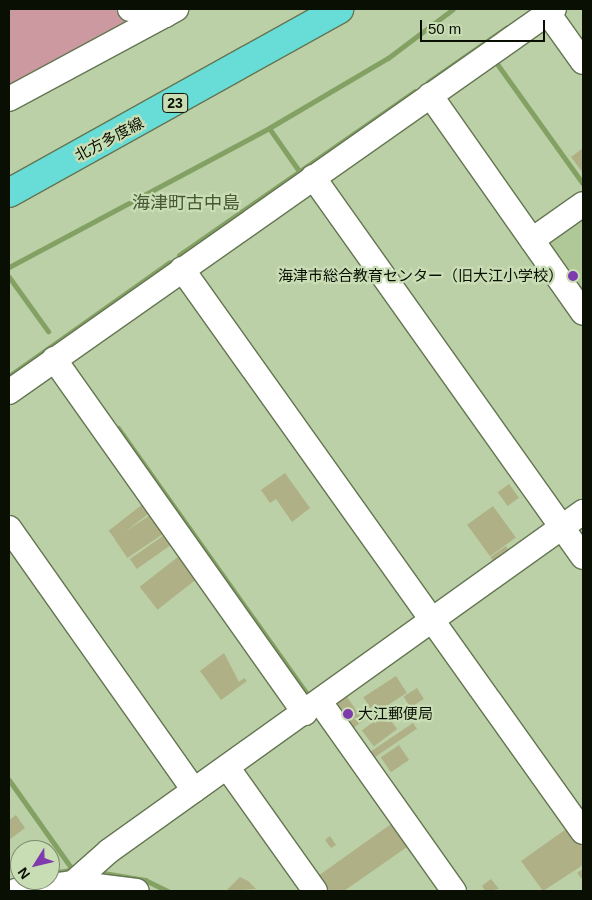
<!DOCTYPE html>
<meta charset="utf-8">
<style>
body{margin:0}
#map{position:relative;width:592px;height:900px;overflow:hidden;background:#bcd0a8;font-family:Arial,"Noto Sans JP",sans-serif}
div>[style]{position:absolute}
[style*='--x']{left:calc(var(--x)*1px);top:calc(var(--y)*1px);width:calc(var(--w)*1px);rotate:calc(var(--a)*1deg)}
.built>*{inset:0;background:#b0c798}
.green>*{inset:0;background:#cc99a0}
.stream>*{height:5px;margin:-2.5px;padding:0 2.5px;transform-origin:2.5px;border-radius:2.5px;background:#84a164}
.building>*{inset:0;background:#afb085;transform-origin:0 0}
.roads{filter:drop-shadow(1px 0 #647652) drop-shadow(-1px 0 #647652) drop-shadow(0 1px #647652) drop-shadow(0 -1px #647652)}
.minor>*{height:24px;margin:-12px;padding:0 12px;transform-origin:12px;border-radius:12px;background:#fff}
.major>*{height:28px;margin:-14px;padding:0 14px;transform-origin:14px;border-radius:14px;background:#68ddd7}
.dots>*{width:14px;height:14px;translate:-50% -50%;box-sizing:border-box;border:2px solid #c9ddb5;border-radius:50%}
span{translate:-50% -50%;white-space:nowrap;text-align:center;line-height:1.15;-webkit-text-stroke:4.5px #c9ddb5;paint-order:stroke}
.shield-label span{padding:1px 4px;background:#c9ddb5;border:1px solid;border-radius:4px;-webkit-text-stroke-width:0}
.shield-label{font-size:14px;color:#090f03;font-weight:700}
.street-label{font-size:15px;color:#090f03}
.poi-label{font-size:15px;color:#090f03}
.right{translate:-100% -50%;text-align:right}
.left{translate:0 -50%;text-align:left}
.quarter-label{font-size:18px;color:#475735}
.frame{position:absolute;inset:0;border:10px solid #090f03;pointer-events:none}
.north{position:absolute;left:10px;top:840px;width:50px;height:50px;box-sizing:border-box;background:#c9ddb5;border:1px solid #7c8b6e;border-radius:50%;rotate:234deg;font-size:14px;font-weight:700;line-height:20px;text-align:center;color:#090f03}
.north::after{content:'';display:block;margin:auto;width:18px;height:22px;background:#7f3aad;clip-path:polygon(50% 0,100% 100%,50% 72%,0 100%)}
.scale{position:absolute;left:420px;top:20px;width:125px;height:22px;box-sizing:border-box;border:2px solid #090f03;border-top:0;padding-left:6px;font-size:15px;line-height:18px;white-space:nowrap;color:#090f03;-webkit-text-stroke:4px #c9ddb5;paint-order:stroke}
</style>
<div id="map">
<div class="built">
<div style="clip-path:polygon(583px 210px,583px 306px,542px 238px)"></div>
</div>
<div class="green">
<div style="clip-path:polygon(9px 9px,115px 9px,136px 21px,9px 90px)"></div>
</div>
<div class="stream">
<div style="--x:495;--y:61;--w:151;--a:54.4"></div>
<div style="--x:428;--y:82;--w:96;--a:-34.8"></div>
<div style="--x:299;--y:171;--w:52;--a:-124.9"></div>
<div style="--x:269;--y:128;--w:138;--a:-30.5"></div>
<div style="--x:388;--y:58;--w:81;--a:-37"></div>
<div style="--x:179;--y:255;--w:287;--a:-34.8"></div>
<div style="--x:9;--y:267;--w:295;--a:-28.1"></div>
<div style="--x:9;--y:277;--w:67;--a:54.2"></div>
<div style="--x:9;--y:376;--w:197;--a:-35.3"></div>
<div style="--x:118;--y:428;--w:326;--a:54.6"></div>
<div style="--x:9;--y:780;--w:105;--a:54.7"></div>
<div style="--x:70;--y:866;--w:4;--a:90"></div>
<div style="--x:70;--y:870;--w:20;--a:171"></div>
<div style="--x:97;--y:872;--w:49;--a:9.5"></div>
<div style="--x:145;--y:880;--w:25;--a:26"></div>
</div>
<div class="building">
<div style="clip-path:polygon(583px 148px,583px 173px,571px 157px)"></div>
<div style="clip-path:polygon(285px 473px,310px 508px,292px 522px,276px 499px,270px 503px,261px 490px)"></div>
<div style="left:509px;top:484px;width:17px;height:14px;rotate:54deg"></div>
<div style="left:148px;top:500px;width:11px;height:50px;rotate:52deg"></div>
<div style="left:493px;top:506px;width:39px;height:32px;rotate:54deg"></div>
<div style="left:156px;top:511px;width:23px;height:50px;rotate:56deg"></div>
<div style="left:170px;top:531px;width:12px;height:49px;rotate:55deg"></div>
<div style="left:506px;top:546px;width:12px;height:19px;rotate:55deg"></div>
<div style="left:183px;top:553px;width:29px;height:55px;rotate:52deg"></div>
<div style="clip-path:polygon(224px 653px,239px 682px,244px 678px,247px 681px,221px 700px,200px 671px)"></div>
<div style="left:396px;top:676px;width:20px;height:39px;rotate:57deg"></div>
<div style="left:417px;top:688px;width:13px;height:16px;rotate:58deg"></div>
<div style="left:347px;top:697px;width:29px;height:17px;rotate:55deg"></div>
<div style="left:385px;top:713px;width:20px;height:29px;rotate:53deg"></div>
<div style="left:413px;top:723px;width:7px;height:55px;rotate:56deg"></div>
<div style="left:399px;top:745px;width:18px;height:22px;rotate:56deg"></div>
<div style="clip-path:polygon(16px 815px,25px 828px,9px 840px,9px 820px)"></div>
<div style="clip-path:polygon(391px 824px,407px 847px,344px 891px,328px 891px,318px 876px)"></div>
<div style="clip-path:polygon(569px 827px,583px 847px,583px 865px,543px 891px,521px 861px)"></div>
<div style="clip-path:polygon(330px 836px,336px 845px,331px 848px,325px 840px)"></div>
<div style="clip-path:polygon(9px 861px,15px 869px,9px 871px)"></div>
<div style="clip-path:polygon(583px 869px,583px 878px,582px 879px,577px 873px)"></div>
<div style="clip-path:polygon(240px 877px,248px 881px,256px 889px,226px 891px)"></div>
<div style="clip-path:polygon(491px 879px,499px 889px,485px 891px,482px 886px)"></div>
</div>
<div class="roads">
<div class="minor">
<div style="--x:130;--y:9;--w:36;--a:10"></div>
<div style="--x:548;--y:13;--w:60;--a:54.5"></div>
<div style="--x:430;--y:95;--w:266;--a:54.9"></div>
<div style="--x:9;--y:99;--w:190;--a:-28.3"></div>
<div style="--x:313;--y:177;--w:466;--a:54.6"></div>
<div style="--x:532;--y:240;--w:62;--a:-35.2"></div>
<div style="--x:182;--y:269;--w:691;--a:54.54"></div>
<div style="--x:54;--y:359;--w:434;--a:54.7"></div>
<div style="--x:9;--y:392;--w:666;--a:-35.1"></div>
<div style="--x:9;--y:528;--w:321;--a:54.8"></div>
<div style="--x:320;--y:702;--w:232;--a:54.7"></div>
<div style="--x:227;--y:767;--w:152;--a:54.6"></div>
<div style="--x:73;--y:883;--w:48;--a:-41.6"></div>
<div style="--x:109;--y:851;--w:583;--a:-35.57"></div>
<div style="--x:16;--y:891;--w:58;--a:-8"></div>
<div style="--x:73;--y:883;--w:64;--a:7.1"></div>
</div>
<div class="major">
<div style="--x:9;--y:193;--w:378;--a:-29.1"></div>
</div>
</div>
<div class="dots">
<div style="left:573px;top:276px;background:#7f3aad"></div>
<div style="left:348px;top:714px;background:#7f3aad"></div>
</div>
<div class="shield-label">
<span style="left:175px;top:103px">23</span>
</div>
<div class="street-label">
<span style="left:109px;top:139px;rotate:-28deg">北方多度線</span>
</div>
<div class="poi-label">
<span class="right" style="left:563px;top:276px">海津市総合教育センター（旧大江小学校）</span>
<span class="left" style="left:358px;top:714px">大江郵便局</span>
</div>
<div class="quarter-label">
<span style="left:186px;top:203px">海津町古中島</span>
</div>
<div class="frame"></div>
<div class="north">N</div>
<div class="scale">50 m</div>
</div>
